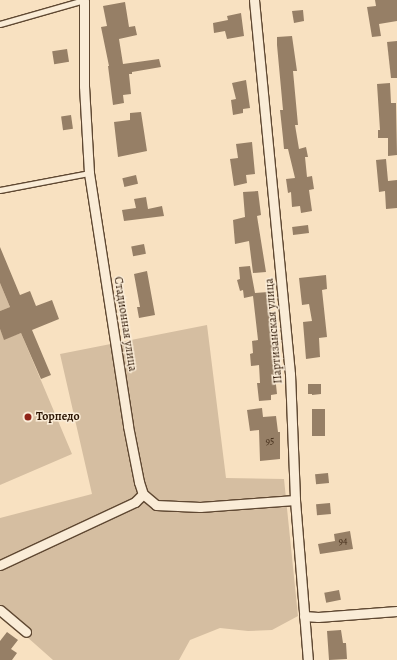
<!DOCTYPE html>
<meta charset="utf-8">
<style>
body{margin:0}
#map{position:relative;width:397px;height:660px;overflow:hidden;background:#f8e1c1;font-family:Alegreya,serif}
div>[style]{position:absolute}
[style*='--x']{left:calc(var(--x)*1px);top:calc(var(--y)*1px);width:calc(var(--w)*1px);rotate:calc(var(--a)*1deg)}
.green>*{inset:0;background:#d5bea1}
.building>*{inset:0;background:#967f66;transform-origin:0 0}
.roads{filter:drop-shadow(1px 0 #5f4832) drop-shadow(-1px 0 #5f4832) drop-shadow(0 1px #5f4832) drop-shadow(0 -1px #5f4832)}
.service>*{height:4.5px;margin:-2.25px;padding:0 2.25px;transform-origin:2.25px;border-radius:2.25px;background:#faecd7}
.minor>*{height:9px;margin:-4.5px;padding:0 4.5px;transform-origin:4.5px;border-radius:4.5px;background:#faecd7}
.dots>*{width:11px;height:11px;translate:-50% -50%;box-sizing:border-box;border:2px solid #faecd7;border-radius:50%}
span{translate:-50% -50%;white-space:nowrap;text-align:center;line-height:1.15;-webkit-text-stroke:3px #faecd7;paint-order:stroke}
.number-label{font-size:10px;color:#46301c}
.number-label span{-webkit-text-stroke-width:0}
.street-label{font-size:12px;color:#2c1503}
.poi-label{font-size:12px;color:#2c1503;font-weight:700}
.left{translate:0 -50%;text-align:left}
</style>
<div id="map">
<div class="green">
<div style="clip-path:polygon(0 283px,10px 307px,0 311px)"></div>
<div style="clip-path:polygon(207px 325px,226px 478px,284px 479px,298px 616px,272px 630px,248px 631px,220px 628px,190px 640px,179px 660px,53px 660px,0 613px,0 518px,92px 494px,60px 354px)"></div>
<div style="clip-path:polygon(0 329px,4px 339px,21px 333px,72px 454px,0 485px)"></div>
</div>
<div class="building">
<div style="clip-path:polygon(375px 0,397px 0,397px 21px,379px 24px,381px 36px,372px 37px,367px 7px,376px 6px)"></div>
<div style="clip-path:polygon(125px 2px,129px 27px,135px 26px,137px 35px,119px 39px,123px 64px,159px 59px,161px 67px,132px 72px,132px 74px,129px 74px,131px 94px,123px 95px,124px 103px,113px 105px,108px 66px,109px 66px,101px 27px,107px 26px,103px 6px)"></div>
<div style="clip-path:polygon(303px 10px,304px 21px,294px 23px,292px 11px)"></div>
<div style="clip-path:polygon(241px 13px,244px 36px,227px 39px,225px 31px,214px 33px,213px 23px,228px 20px,227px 16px)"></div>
<div style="clip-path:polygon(292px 36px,297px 71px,293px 71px,298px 125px,295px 125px,299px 149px,306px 147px,308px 157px,305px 157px,307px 177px,312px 176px,314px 189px,309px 190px,312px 211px,301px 213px,300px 206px,292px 207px,291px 192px,288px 193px,286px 179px,295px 178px,288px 149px,284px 149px,283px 138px,280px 110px,283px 110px,277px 45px,277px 37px)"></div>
<div style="clip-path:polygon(397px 41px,397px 78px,391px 78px,387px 42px)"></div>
<div style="left:67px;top:49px;width:13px;height:15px;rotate:81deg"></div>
<div style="clip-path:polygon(246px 80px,250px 108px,243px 109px,243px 113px,233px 115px,231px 100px,236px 99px,232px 83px)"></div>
<div style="clip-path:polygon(390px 83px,391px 103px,396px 103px,397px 155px,388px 156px,388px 138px,378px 138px,378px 130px,380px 130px,377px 84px)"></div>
<div style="clip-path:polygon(141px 112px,147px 151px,118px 157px,114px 122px,130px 120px,130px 113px)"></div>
<div style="left:71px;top:115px;width:14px;height:10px;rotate:82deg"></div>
<div style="clip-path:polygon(252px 142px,255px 174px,246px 175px,247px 183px,234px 186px,230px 159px,238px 158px,236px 144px)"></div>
<div style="clip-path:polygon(386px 159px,388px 181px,397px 180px,397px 208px,386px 209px,385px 191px,379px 192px,376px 160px)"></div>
<div style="left:136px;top:175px;width:9px;height:14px;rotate:77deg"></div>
<div style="clip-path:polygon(258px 191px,261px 215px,257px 216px,266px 272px,253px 273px,249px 241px,235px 244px,233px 220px,245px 217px,243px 192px)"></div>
<div style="clip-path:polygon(146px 197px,148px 209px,162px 206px,164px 216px,124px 221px,122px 210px,136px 208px,134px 199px)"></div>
<div style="left:308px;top:225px;width:8px;height:16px;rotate:83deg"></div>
<div style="left:144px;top:244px;width:10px;height:13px;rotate:79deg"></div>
<div style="clip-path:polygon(0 247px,20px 295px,30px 291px,36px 306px,52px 300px,59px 319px,32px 330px,51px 375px,41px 379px,21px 333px,4px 340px,0 329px,0 311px,10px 307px,0 283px)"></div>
<div style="clip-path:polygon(250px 266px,255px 293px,268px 292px,274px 339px,275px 348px,272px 348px,277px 394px,271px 395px,271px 400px,259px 401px,257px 383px,260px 383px,259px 365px,251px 366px,250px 354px,253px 353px,252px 341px,258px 340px,253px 296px,244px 298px,243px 290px,240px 291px,237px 280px,240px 279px,239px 267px)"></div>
<div style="clip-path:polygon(147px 271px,155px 315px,139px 318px,137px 307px,140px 307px,134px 274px)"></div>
<div style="clip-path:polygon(326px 275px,327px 289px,322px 290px,327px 337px,319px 338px,320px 357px,306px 359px,303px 322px,312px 321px,309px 304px,302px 305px,299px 278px)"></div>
<div style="clip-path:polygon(308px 384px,321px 384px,321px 394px,312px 395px,312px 394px,308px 394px)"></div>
<div style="clip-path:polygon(262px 408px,263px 417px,276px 416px,278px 432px,280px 432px,280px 459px,260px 461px,259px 430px,250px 431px,247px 410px)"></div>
<div style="left:325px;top:409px;width:27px;height:13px;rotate:90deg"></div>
<div style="left:328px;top:473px;width:10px;height:13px;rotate:84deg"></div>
<div style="left:330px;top:503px;width:11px;height:14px;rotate:85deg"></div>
<div style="clip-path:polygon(350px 531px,353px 549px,320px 554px,318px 544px,335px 541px,334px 534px)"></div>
<div style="left:339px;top:590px;width:10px;height:15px;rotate:79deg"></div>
<div style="clip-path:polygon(341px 630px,343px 643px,346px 643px,347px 659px,329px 660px,327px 631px)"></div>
<div style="clip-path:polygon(7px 632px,18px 640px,11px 649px,17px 653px,12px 660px,0 660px,0 641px)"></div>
</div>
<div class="roads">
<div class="service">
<div style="--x:0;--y:24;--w:87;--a:-15.9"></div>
<div style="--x:0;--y:190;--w:91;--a:-10.8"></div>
</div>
<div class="minor">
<div style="--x:84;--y:0;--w:86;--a:90"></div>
<div style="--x:84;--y:86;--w:87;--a:86.7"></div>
<div style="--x:89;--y:173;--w:256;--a:81.2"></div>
<div style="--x:128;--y:426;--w:57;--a:78.9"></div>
<div style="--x:139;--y:482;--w:13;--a:72"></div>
<div style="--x:143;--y:494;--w:17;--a:40"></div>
<div style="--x:156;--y:505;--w:44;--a:2.6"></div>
<div style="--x:200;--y:507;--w:95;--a:-4.2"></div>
<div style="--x:254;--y:0;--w:376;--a:84.5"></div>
<div style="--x:290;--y:374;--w:126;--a:87.7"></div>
<div style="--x:295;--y:500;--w:161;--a:85.4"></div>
<div style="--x:0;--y:565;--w:149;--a:-25"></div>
<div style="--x:135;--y:502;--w:11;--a:-45"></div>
<div style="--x:0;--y:610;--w:34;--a:40"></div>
<div style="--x:304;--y:616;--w:14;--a:4"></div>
<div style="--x:318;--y:617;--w:79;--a:-4.3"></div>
</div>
</div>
<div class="dots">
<div style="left:28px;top:417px;background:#8f2418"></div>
</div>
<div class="number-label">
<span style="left:270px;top:441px">95</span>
<span style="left:343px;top:541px">94</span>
</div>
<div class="street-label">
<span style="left:125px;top:324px;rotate:81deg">Стадионная улица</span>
<span style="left:274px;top:331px;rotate:-95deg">Партизанская улица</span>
</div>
<div class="poi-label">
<span class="left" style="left:36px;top:417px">Торпедо</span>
</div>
</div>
